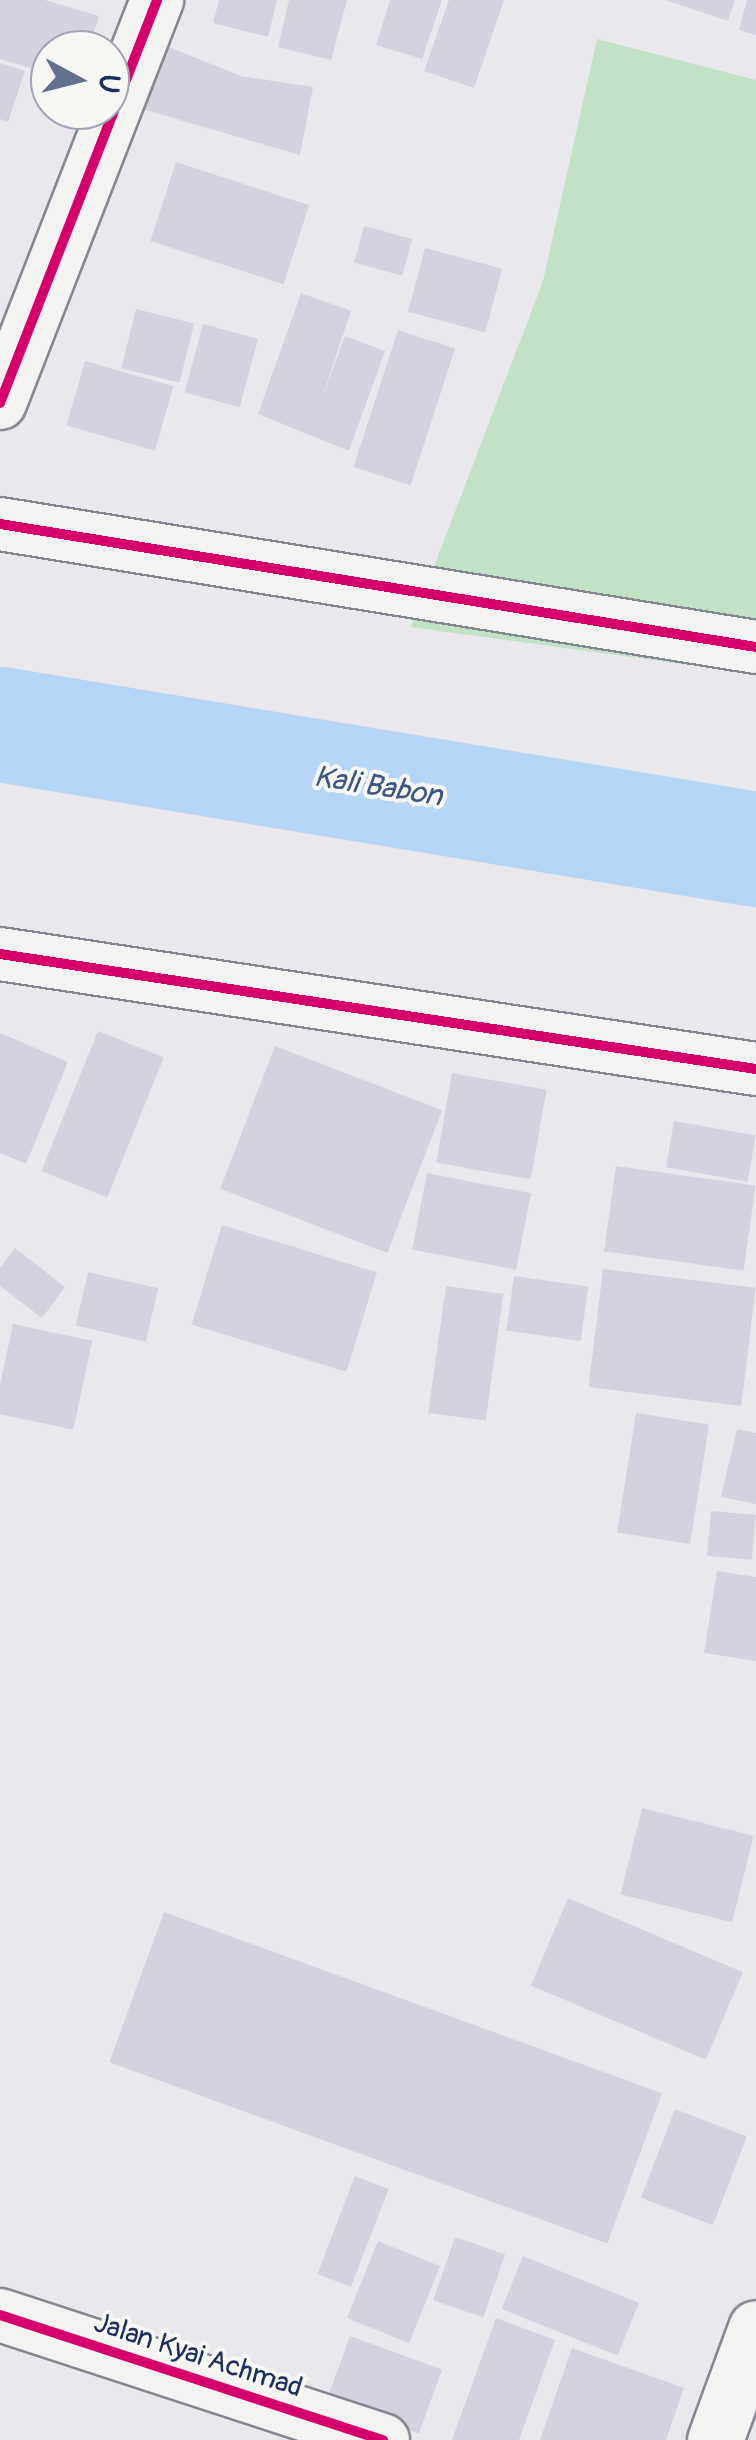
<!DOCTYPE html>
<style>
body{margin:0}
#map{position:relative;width:756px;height:2440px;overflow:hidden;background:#eae8ed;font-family:Pangolin,sans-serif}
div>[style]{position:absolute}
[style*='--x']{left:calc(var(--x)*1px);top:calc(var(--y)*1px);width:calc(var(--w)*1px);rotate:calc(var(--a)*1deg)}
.green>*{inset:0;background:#c2e2c5}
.river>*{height:115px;margin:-57.5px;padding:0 57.5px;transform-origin:57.5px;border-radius:57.5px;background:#b6d6f7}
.building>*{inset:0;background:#d5d2df;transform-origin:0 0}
.roads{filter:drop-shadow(2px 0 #848792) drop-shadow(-2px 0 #848792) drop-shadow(0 2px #848792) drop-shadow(0 -2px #848792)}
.minor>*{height:52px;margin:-26px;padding:0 26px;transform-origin:26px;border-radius:26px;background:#f3f3f2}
.tertiary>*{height:55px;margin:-27.5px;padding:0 27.5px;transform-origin:27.5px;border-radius:27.5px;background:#f3f3f2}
.cycleway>*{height:10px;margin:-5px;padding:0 5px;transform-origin:5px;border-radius:5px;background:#d6006c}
span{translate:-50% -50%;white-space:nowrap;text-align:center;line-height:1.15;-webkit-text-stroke:8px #f6f6f2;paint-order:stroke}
.street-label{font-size:28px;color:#1b2f5e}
.water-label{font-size:30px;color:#3c5785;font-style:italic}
.north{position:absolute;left:30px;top:30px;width:100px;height:100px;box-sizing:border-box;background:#f6f6f2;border:2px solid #9ea6b7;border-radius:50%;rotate:97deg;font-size:28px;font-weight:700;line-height:40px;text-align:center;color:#1b2f5e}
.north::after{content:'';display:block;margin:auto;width:35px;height:45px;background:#637090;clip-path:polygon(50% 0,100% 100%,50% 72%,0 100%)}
</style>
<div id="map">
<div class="green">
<div style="clip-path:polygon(597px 39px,756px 80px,756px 674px,411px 627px,543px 281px)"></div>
</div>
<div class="river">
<div style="--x:0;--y:724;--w:766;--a:9.39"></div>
</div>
<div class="building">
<div style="clip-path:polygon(0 0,45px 0,99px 16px,89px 50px,50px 50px,50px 74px,0 59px)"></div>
<div style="clip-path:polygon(219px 0,277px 0,268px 37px,213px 23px)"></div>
<div style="clip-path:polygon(289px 0,347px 0,331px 60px,278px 47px)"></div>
<div style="clip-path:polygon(390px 0,442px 0,422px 59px,376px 45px)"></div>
<div style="clip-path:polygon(449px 0,504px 0,474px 88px,424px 71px)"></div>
<div style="clip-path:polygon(665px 0,735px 0,728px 21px)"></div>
<div style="clip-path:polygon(747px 0,756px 0,756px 35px,739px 30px)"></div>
<div style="clip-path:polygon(164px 45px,241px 76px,313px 87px,300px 155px,139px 108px)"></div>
<div style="clip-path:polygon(0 63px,25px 71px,8px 122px,0 119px)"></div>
<div style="left:176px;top:162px;width:140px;height:83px;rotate:18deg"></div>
<div style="left:364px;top:226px;width:50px;height:38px;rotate:15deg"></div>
<div style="left:425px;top:248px;width:80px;height:66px;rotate:15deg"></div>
<div style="clip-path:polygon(301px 293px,351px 311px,321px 401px,345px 336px,385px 351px,349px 451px,258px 414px)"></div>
<div style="left:136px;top:309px;width:60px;height:61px;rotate:14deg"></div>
<div style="left:203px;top:324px;width:57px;height:71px;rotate:15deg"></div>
<div style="left:398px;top:330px;width:60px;height:144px;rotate:18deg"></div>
<div style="left:85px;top:361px;width:92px;height:67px;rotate:16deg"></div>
<div style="left:98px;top:1031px;width:71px;height:151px;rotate:22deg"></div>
<div style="clip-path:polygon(0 1033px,68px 1062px,26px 1164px,0 1153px)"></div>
<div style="left:275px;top:1046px;width:179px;height:153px;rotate:21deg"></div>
<div style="left:452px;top:1073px;width:96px;height:91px;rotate:10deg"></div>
<div style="left:674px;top:1121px;width:83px;height:47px;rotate:10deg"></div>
<div style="left:616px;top:1166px;width:141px;height:86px;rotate:8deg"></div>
<div style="left:427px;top:1173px;width:106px;height:78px;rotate:11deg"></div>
<div style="left:222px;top:1225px;width:162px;height:104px;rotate:17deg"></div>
<div style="clip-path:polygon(15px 1248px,65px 1287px,42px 1318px,0 1286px,0 1268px)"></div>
<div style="left:603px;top:1269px;width:154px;height:119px;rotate:7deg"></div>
<div style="left:88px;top:1272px;width:72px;height:55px;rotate:13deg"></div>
<div style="left:514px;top:1276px;width:75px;height:55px;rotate:8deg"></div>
<div style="left:446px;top:1286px;width:58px;height:128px;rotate:8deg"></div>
<div style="left:13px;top:1324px;width:81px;height:91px;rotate:12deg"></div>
<div style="left:636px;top:1413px;width:74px;height:121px;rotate:9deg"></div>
<div style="clip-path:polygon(737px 1429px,756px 1433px,756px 1504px,721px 1497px)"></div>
<div style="left:711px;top:1511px;width:45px;height:45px;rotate:5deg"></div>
<div style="clip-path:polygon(717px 1571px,756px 1577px,756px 1661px,704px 1653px)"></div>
<div style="left:642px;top:1808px;width:115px;height:89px;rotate:14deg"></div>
<div style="left:568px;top:1898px;width:190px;height:95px;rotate:23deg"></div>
<div style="left:164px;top:1912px;width:530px;height:160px;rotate:20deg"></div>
<div style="left:675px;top:2109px;width:77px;height:95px;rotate:21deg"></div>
<div style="left:355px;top:2176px;width:36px;height:105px;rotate:21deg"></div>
<div style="left:455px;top:2237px;width:53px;height:67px;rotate:19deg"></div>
<div style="left:378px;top:2241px;width:67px;height:83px;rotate:22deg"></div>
<div style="left:523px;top:2256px;width:125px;height:57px;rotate:22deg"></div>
<div style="clip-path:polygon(496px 2318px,555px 2340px,519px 2440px,452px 2440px)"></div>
<div style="left:350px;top:2336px;width:98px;height:68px;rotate:20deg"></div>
<div style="clip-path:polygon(572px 2348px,684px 2388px,666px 2440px,540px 2440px)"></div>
</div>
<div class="roads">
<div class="minor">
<div style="--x:0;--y:403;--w:433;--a:-68.7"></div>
<div style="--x:0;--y:524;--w:766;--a:9.24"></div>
<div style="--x:0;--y:954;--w:765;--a:8.65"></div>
<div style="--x:0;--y:2315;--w:403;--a:18.1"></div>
</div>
<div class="tertiary">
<div style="--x:715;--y:2440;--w:119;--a:-69.9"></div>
</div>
</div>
<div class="cycleway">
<div style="--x:0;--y:403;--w:433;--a:-68.7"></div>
<div style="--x:0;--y:524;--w:766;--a:9.24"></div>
<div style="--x:0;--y:954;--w:765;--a:8.65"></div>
<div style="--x:0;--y:2315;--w:403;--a:18.1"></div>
</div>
<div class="street-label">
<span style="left:198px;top:2356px;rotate:18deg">Jalan Kyai Achmad</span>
</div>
<div class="water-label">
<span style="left:378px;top:787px;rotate:9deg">Kali Babon</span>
</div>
<div class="north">U</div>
</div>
